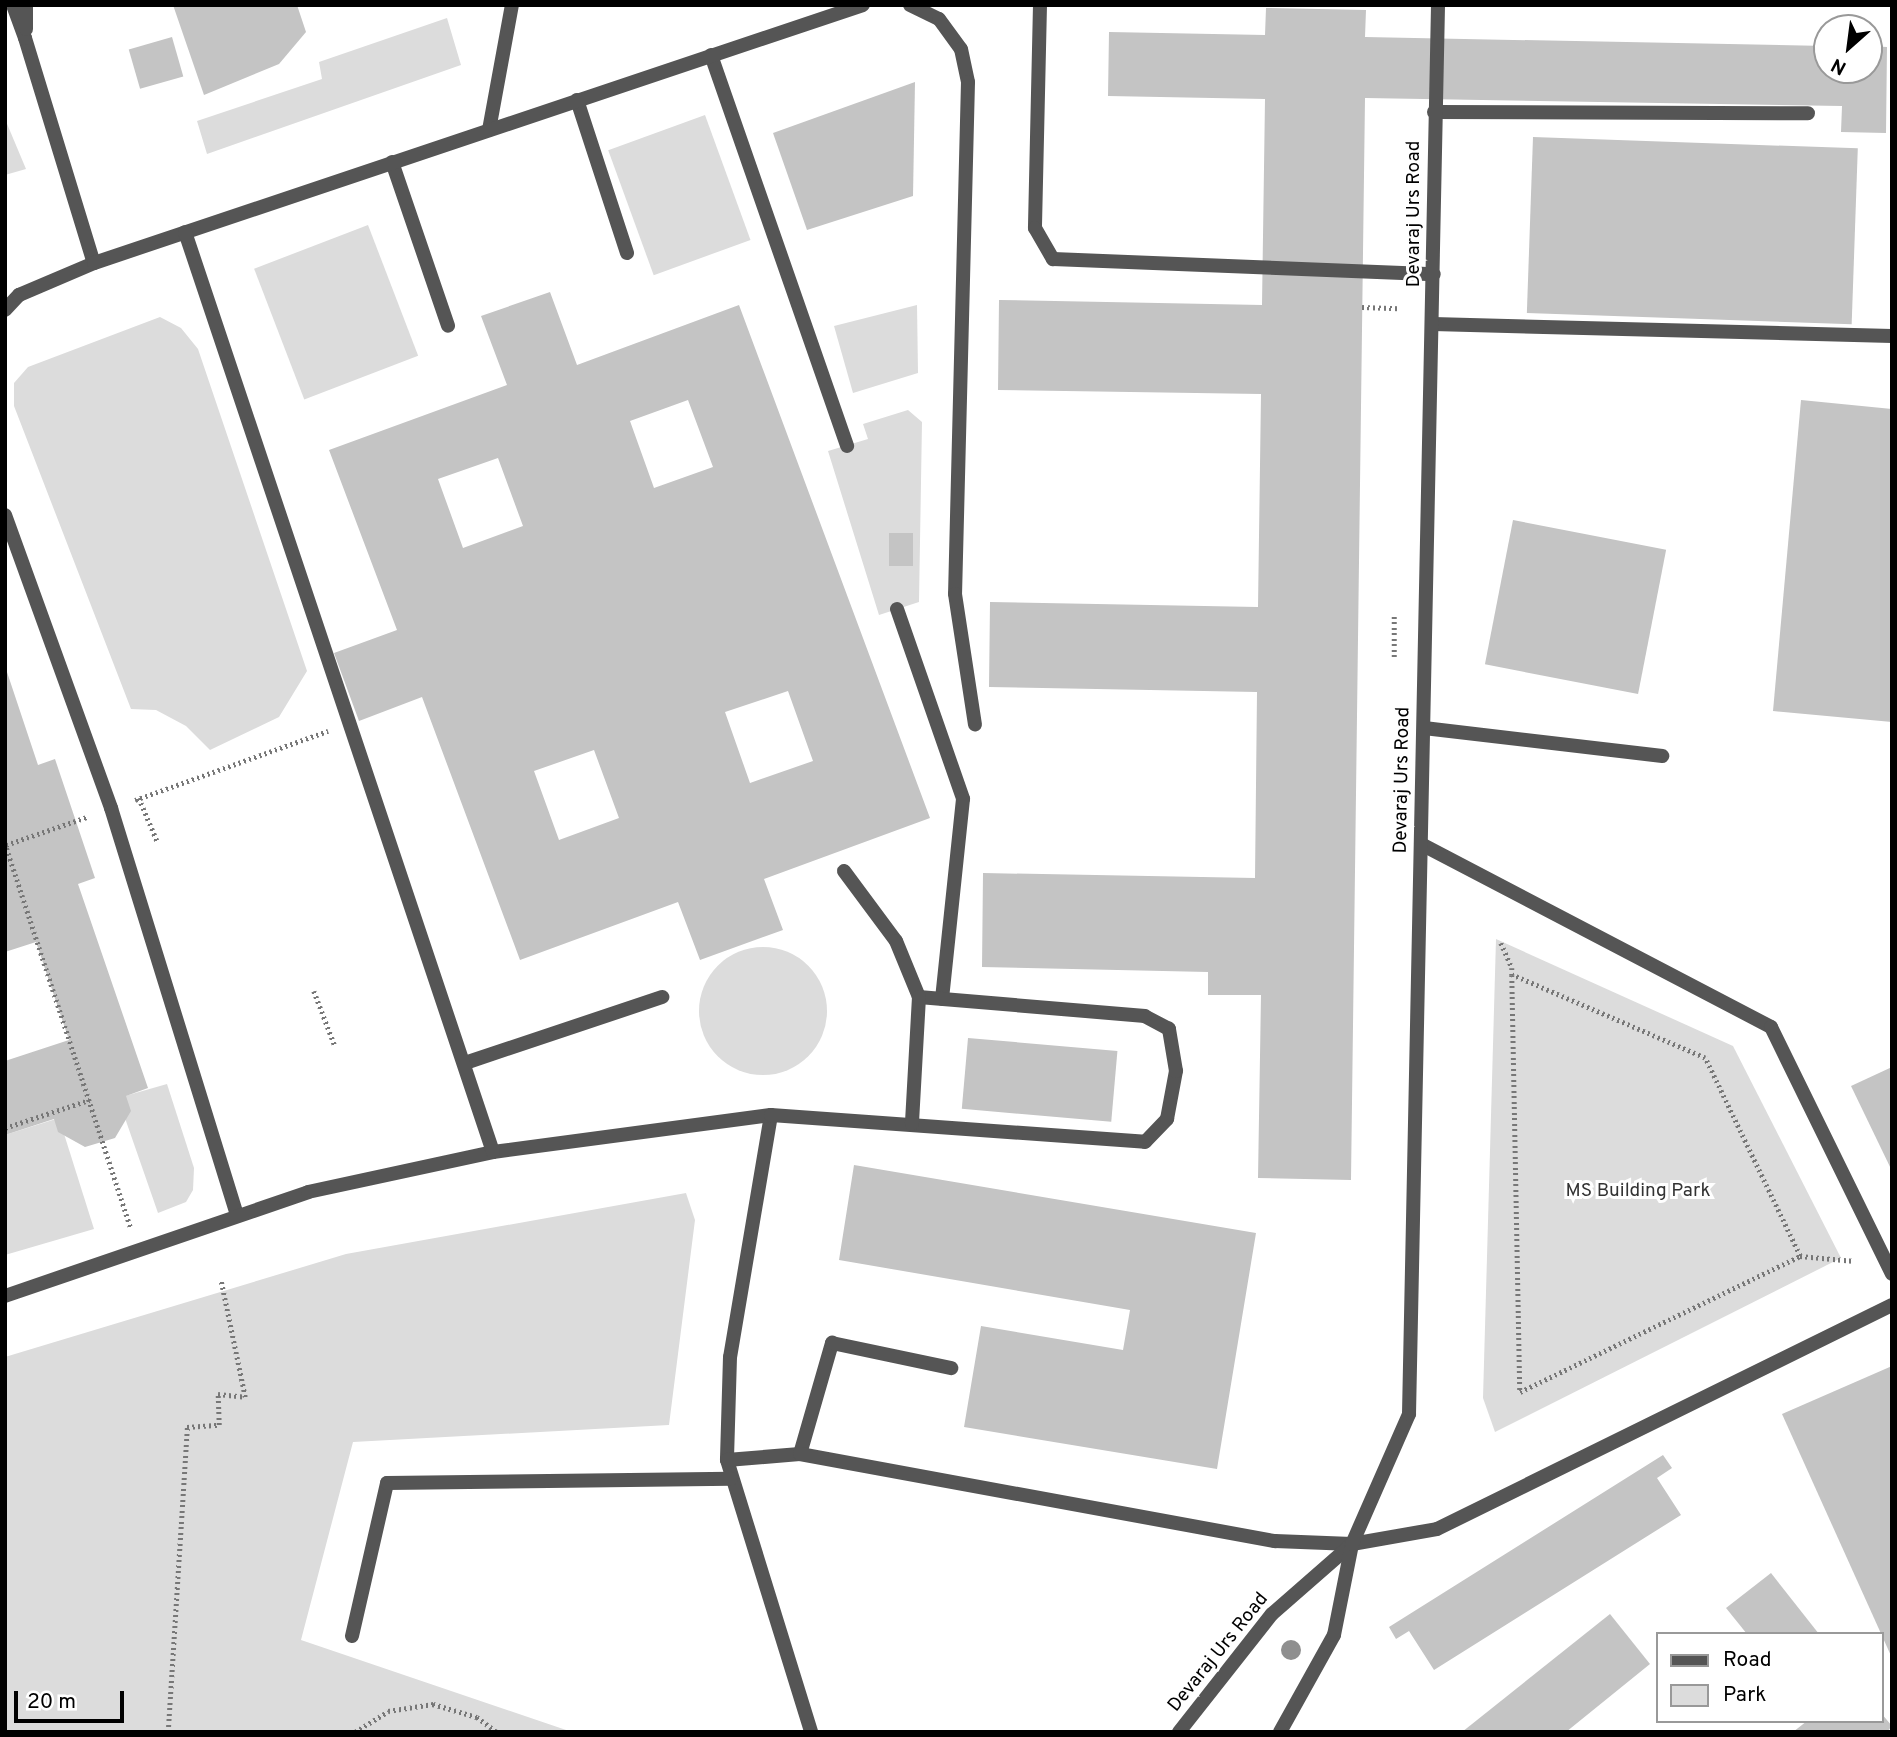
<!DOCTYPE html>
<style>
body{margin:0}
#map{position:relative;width:1897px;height:1737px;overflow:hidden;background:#fff;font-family:Overpass,sans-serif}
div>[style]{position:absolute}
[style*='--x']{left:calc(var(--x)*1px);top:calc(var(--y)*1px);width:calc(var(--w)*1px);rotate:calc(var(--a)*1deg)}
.green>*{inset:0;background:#dcdcdc;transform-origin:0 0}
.round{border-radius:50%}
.building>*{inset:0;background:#c4c4c4;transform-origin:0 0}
.path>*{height:4.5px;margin-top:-2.25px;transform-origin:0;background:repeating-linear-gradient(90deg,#777 0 2px,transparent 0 5.5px)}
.service>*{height:14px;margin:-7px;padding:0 7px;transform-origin:7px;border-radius:7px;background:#555}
.minor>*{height:14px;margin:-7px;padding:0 7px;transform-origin:7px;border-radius:7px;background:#555}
.tertiary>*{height:14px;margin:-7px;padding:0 7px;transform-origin:7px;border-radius:7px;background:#555}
.trees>*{width:20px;height:20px;margin:-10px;border-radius:50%;background:#8f8f8f}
span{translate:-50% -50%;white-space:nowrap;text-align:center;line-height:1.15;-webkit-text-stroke:6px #fff;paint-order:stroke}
.street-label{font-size:19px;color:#000}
.park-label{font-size:19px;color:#333}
.frame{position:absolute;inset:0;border:7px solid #000;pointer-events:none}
.legend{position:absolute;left:1656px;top:1632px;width:228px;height:91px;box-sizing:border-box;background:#fff;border:2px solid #999;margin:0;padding:9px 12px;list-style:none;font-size:21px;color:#000}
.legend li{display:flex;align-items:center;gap:14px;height:35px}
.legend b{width:35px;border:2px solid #999}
.north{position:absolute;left:1813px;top:14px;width:70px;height:70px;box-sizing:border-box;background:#fff;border:2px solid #999;border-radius:50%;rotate:208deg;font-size:19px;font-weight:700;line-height:28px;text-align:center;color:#000}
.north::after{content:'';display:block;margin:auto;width:24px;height:32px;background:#000;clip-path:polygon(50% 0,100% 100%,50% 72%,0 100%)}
.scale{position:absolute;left:14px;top:1691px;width:110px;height:32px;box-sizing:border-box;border:4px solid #000;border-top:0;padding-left:9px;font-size:21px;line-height:24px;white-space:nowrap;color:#000;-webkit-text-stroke:5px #fff;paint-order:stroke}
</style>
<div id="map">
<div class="green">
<div style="clip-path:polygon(447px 18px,461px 65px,207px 154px,197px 121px,322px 79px,319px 62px)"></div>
<div style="left:705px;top:115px;width:133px;height:103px;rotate:70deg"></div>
<div style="clip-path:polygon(5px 119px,26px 169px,5px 175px)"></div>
<div style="left:368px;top:225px;width:140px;height:122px;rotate:69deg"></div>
<div style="clip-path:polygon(917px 305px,918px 373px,853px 393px,834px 326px)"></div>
<div style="clip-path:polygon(160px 317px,181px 328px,198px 349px,307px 671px,279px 717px,210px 750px,186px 726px,156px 710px,131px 709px,14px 406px,14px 383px,28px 367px)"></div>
<div style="clip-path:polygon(908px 410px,922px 422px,919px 602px,879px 615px,828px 451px,868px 439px,863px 424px)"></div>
<div style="clip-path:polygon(1496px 939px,1733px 1046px,1841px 1258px,1495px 1432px,1483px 1398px)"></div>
<div class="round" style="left:699px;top:947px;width:128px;height:128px"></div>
<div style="clip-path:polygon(167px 1084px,194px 1168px,193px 1190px,186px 1202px,158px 1213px,118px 1098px)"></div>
<div style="clip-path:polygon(59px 1118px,94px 1229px,5px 1255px,5px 1135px)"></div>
<div style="clip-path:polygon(686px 1193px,695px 1220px,669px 1425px,353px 1442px,301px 1640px,572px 1732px,5px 1732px,5px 1357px,346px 1254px)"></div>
</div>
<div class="building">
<div style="clip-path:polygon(173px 5px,297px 5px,306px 32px,279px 64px,204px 95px)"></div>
<div style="clip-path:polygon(1266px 8px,1366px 10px,1365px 37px,1827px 46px,1827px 70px,1869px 70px,1869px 46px,1887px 47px,1886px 133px,1841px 132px,1842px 106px,1365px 98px,1351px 1180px,1258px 1178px,1261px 995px,1208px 995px,1208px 972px,982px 967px,983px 873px,1255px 878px,1257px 692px,989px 687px,990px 602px,1258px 607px,1261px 394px,998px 390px,999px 300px,1262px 305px,1265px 99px,1108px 96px,1109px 32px,1265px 35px)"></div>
<div style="left:172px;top:37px;width:41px;height:45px;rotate:74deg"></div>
<div style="clip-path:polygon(915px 82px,913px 196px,807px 230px,773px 133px)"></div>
<div style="left:1533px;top:137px;width:325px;height:176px;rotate:2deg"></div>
<div style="clip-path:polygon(evenodd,550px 292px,577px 365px,739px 305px,930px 818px,764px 879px,783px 930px,700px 960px,678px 902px,520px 960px,422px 697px,359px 721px,334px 653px,397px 630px,329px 450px,507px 385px,481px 316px,550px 292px,688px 400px,713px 467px,654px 488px,630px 421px,688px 400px,550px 292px,498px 458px,523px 526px,463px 548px,438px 479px,498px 458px,550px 292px,788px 691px,813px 761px,750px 783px,725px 712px,788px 691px,550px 292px,594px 750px,619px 818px,559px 840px,534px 771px,594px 750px)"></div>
<div style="clip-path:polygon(1801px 400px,1892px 409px,1892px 722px,1773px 711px)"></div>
<div style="left:1513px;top:520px;width:156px;height:147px;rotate:11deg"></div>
<div style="left:889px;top:533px;width:24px;height:33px"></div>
<div style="clip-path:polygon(6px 669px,38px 765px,55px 759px,95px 878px,78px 884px,148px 1088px,126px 1096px,131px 1111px,115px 1138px,85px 1147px,58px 1132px,54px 1119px,5px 1135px,5px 1061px,69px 1040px,36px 942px,5px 952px)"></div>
<div style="left:968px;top:1038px;width:150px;height:71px;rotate:5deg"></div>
<div style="clip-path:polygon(1892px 1067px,1892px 1171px,1851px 1086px)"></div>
<div style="clip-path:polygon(854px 1165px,1256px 1233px,1217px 1469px,964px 1427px,981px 1326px,1123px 1350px,1130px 1310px,839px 1260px)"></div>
<div style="clip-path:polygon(1892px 1366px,1892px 1658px,1782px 1414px)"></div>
<div style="clip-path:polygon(1663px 1455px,1672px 1468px,1657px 1478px,1681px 1515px,1434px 1670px,1409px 1631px,1396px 1639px,1389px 1627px)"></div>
<div style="clip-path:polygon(1771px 1573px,1819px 1634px,1747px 1634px,1726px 1608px)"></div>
<div style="clip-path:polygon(1610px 1614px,1650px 1664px,1566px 1732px,1462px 1732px)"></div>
<div style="clip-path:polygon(1881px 1713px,1892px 1726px,1887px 1732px,1793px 1732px,1807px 1721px,1881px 1721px)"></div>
</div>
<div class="path">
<div style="--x:1362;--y:307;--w:36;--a:2"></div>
<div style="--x:1394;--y:657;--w:43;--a:-90"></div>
<div style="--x:139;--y:798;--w:49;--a:67.1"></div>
<div style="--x:135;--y:800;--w:205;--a:-19.7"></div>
<div style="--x:5;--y:843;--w:405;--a:71.9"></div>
<div style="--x:6;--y:845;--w:86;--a:-19.1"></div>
<div style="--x:1501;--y:943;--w:27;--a:66"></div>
<div style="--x:1512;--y:968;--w:7;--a:90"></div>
<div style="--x:1512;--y:975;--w:417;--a:88.9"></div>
<div style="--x:1520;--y:1392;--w:311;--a:-25.9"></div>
<div style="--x:1800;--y:1256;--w:220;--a:-115.6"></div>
<div style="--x:1705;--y:1058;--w:210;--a:-156.7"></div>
<div style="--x:314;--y:991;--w:59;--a:69.1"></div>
<div style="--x:5;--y:1128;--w:89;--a:-18.4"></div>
<div style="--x:1800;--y:1256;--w:55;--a:5.2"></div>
<div style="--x:168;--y:1732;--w:306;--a:-86.4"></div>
<div style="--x:187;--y:1427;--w:32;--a:-4"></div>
<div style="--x:219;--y:1425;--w:31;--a:-92"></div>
<div style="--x:218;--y:1394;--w:27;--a:6"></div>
<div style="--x:245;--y:1397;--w:118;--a:-101.7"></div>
<div style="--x:355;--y:1732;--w:39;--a:-32"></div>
<div style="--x:388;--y:1711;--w:46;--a:-8.8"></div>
<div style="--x:433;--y:1704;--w:46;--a:16.5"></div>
<div style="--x:477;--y:1717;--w:25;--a:37"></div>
</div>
<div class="service">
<div style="--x:910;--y:5;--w:32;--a:26"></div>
<div style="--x:939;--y:19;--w:37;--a:54"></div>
<div style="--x:961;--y:49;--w:34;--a:78"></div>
<div style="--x:968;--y:82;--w:512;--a:91.45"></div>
<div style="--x:955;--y:594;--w:132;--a:81.3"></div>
<div style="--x:1040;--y:5;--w:223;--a:91.3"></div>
<div style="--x:1035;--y:228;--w:36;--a:60"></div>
<div style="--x:1053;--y:259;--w:381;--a:2.3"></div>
<div style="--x:25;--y:38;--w:235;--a:73"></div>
<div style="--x:711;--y:55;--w:414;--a:70.8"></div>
<div style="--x:577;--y:100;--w:161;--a:71.9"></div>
<div style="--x:1434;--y:112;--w:374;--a:0.2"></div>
<div style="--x:489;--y:130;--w:127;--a:-79.6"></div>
<div style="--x:392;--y:162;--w:173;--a:71.1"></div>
<div style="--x:5;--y:310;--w:21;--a:-47"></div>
<div style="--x:19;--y:295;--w:82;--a:-23.1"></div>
<div style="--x:94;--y:263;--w:811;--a:-18.55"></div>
<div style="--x:1433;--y:324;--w:459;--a:1.5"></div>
<div style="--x:5;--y:515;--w:312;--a:70.1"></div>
<div style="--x:111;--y:808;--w:425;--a:72.8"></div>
<div style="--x:897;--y:609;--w:201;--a:70.8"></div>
<div style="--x:963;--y:799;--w:201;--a:96"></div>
<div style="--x:1421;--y:844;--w:395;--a:27.6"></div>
<div style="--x:1771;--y:1027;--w:275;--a:63.9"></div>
<div style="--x:844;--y:871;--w:87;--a:53.4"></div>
<div style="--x:896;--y:941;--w:61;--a:67.7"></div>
<div style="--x:468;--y:1062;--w:205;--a:-18.5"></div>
<div style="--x:771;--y:1115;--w:245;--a:99.6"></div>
<div style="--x:730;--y:1357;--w:103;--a:91.7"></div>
<div style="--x:727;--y:1460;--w:285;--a:72.8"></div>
<div style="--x:493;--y:1152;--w:280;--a:-7.6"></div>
<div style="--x:771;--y:1115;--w:375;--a:4.1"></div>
<div style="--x:1145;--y:1142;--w:32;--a:-46"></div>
<div style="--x:1167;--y:1119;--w:49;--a:-79.4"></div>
<div style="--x:1176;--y:1071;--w:43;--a:-99.5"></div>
<div style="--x:1169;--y:1029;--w:27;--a:-152"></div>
<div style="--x:1145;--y:1016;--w:227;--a:-175.2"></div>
<div style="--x:919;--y:997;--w:127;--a:93.2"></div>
<div style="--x:5;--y:1296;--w:320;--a:-18.9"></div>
<div style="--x:308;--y:1192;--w:189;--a:-12.2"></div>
<div style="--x:493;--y:1152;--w:970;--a:-108.51"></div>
<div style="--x:800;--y:1454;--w:116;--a:-73.9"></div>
<div style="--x:832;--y:1343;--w:122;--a:11.9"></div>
<div style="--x:727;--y:1460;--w:73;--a:-4.7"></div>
<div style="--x:800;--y:1454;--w:483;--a:10.4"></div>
<div style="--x:1275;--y:1541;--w:77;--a:2.2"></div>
<div style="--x:1352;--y:1544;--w:86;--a:-10"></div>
<div style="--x:1437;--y:1529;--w:507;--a:-26.21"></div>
<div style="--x:352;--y:1636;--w:157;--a:-77.1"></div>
<div style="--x:387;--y:1483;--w:344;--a:-0.7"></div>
</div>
<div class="minor">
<div style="--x:13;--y:5;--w:35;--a:70"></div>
<div style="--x:26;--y:29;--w:24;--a:-90"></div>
<div style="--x:1424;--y:728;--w:240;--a:6.7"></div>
</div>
<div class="tertiary">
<div style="--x:1179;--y:1732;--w:150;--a:-51.8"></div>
<div style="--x:1272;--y:1614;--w:106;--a:-41.2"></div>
<div style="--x:1280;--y:1732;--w:111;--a:-60.9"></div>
<div style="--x:1334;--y:1635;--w:93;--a:-78.8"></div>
<div style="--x:1352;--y:1544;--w:142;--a:-66.3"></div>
<div style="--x:1409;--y:1414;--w:1409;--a:-88.82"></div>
</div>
<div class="trees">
<div style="left:1291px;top:1650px"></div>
</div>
<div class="street-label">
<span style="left:1415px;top:214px;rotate:-90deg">Devaraj Urs Road</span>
<span style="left:1403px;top:780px;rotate:-89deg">Devaraj Urs Road</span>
<span style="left:1219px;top:1653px;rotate:-51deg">Devaraj Urs Road</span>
</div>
<div class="park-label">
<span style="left:1638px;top:1192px">MS Building Park</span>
</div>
<div class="frame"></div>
<ul class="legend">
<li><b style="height:9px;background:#555"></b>Road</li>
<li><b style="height:19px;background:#dcdcdc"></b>Park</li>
</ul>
<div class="north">N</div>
<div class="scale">20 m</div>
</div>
